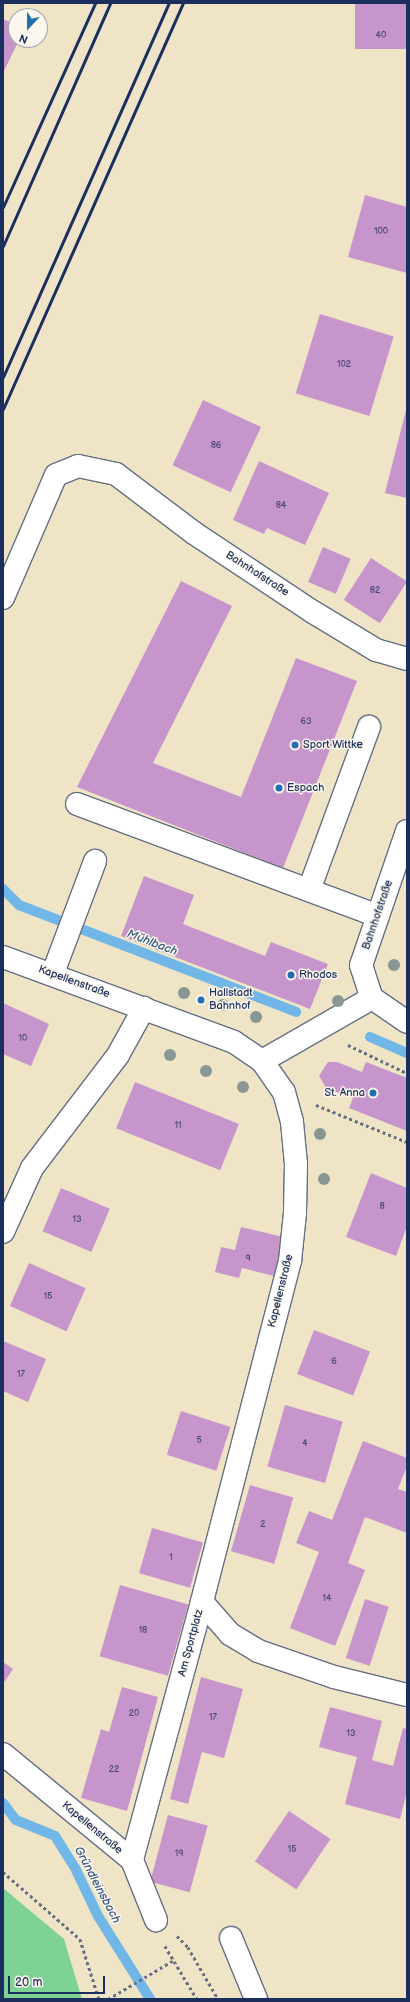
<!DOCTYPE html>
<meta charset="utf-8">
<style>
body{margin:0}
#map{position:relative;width:410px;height:2002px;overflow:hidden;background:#efe4c6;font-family:"Balsamiq Sans",sans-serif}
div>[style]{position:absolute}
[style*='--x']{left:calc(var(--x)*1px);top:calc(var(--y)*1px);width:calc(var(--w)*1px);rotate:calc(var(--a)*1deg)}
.green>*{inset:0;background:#7ed295}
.stream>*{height:10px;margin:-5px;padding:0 5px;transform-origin:5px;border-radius:5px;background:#70b7e7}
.building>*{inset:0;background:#c695cb;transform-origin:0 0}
.path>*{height:2.5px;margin-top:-1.25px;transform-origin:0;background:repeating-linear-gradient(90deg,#656e82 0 3px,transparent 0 6px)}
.roads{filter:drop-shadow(1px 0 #656e82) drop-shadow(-1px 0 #656e82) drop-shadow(0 1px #656e82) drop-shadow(0 -1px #656e82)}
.minor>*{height:22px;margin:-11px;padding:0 11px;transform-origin:11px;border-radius:11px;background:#fff}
.rail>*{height:3px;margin:-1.5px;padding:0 1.5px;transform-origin:1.5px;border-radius:1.5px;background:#1b2f5e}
.trees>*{width:12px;height:12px;margin:-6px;border-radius:50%;background:#889794}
.dots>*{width:11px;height:11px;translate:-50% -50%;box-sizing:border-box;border:2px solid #fbf7ec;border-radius:50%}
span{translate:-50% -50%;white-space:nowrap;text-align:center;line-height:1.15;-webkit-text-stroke:3px #fbf7ec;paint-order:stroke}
.number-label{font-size:9px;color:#464879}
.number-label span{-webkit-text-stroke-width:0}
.street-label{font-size:11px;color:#1b2f5e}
.poi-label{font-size:11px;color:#1b2f5e}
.left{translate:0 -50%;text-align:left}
.right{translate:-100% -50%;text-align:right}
.water-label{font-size:12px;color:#355887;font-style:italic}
.frame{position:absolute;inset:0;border:4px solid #1b2f5e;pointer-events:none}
.north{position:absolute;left:8px;top:8px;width:40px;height:40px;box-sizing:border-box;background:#fbf7ec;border:1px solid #a1a7b3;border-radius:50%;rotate:202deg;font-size:11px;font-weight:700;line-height:16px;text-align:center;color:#1b2f5e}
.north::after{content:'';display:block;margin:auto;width:14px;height:18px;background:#1f6fb2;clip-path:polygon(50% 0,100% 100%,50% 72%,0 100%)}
.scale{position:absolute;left:8px;top:1976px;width:97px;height:18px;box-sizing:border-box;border:2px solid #1b2f5e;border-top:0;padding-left:5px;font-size:12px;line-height:14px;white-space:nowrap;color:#1b2f5e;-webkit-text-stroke:3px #fbf7ec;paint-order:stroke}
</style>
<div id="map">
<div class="green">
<div style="clip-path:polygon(3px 1888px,64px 1939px,82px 1999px,3px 1999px)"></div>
</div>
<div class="stream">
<div style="--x:3;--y:889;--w:23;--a:45"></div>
<div style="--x:19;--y:905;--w:297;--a:21.1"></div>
<div style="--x:370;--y:1037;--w:40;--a:23.4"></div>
<div style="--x:3;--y:1803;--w:21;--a:53"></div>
<div style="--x:16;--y:1820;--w:42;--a:22.3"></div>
<div style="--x:55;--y:1836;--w:40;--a:58"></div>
<div style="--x:76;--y:1870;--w:51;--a:64.4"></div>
<div style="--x:98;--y:1916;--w:98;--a:57.9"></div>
</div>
<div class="building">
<div style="left:355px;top:3px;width:52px;height:46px"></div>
<div style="clip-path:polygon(3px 19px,16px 25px,16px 40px,19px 40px,3px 73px)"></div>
<div style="clip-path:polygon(365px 195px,407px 207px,407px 273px,348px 257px)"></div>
<div style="left:320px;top:314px;width:77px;height:83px;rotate:17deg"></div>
<div style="left:203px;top:400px;width:64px;height:72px;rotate:25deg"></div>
<div style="clip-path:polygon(407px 406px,407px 498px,385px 493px)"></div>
<div style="clip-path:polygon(259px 461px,329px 493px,305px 545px,267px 528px,264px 534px,233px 520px)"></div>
<div style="left:323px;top:547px;width:30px;height:38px;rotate:23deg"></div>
<div style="left:371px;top:558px;width:43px;height:50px;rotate:33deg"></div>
<div style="clip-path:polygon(181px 581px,232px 606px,153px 763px,241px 797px,296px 658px,357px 681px,283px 868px,77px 787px)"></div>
<div style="clip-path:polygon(144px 876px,194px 895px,183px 924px,265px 956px,271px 942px,328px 964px,310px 1009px,121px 936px)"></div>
<div style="clip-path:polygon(3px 1003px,49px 1024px,31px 1066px,3px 1054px)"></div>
<div style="clip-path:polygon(328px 1062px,337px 1062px,362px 1072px,366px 1062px,407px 1078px,407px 1131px,349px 1108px,353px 1098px,326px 1088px,319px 1076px)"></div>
<div style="left:135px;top:1082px;width:112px;height:50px;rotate:22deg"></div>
<div style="clip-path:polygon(371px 1173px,407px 1188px,407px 1226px,396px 1256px,346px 1237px)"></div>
<div style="left:61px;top:1188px;width:53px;height:47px;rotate:23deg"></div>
<div style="clip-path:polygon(241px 1227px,283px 1237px,274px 1276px,242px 1268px,239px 1278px,215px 1272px,221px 1247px,235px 1250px)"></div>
<div style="left:29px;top:1263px;width:62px;height:47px;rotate:24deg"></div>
<div style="left:314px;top:1330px;width:60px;height:47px;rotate:21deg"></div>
<div style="clip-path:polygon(3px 1341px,46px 1359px,28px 1402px,3px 1391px)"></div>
<div style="left:285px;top:1405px;width:60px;height:64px;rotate:16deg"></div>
<div style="left:181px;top:1411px;width:52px;height:46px;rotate:18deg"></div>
<div style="clip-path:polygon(363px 1441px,407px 1458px,407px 1466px,398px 1489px,407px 1492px,407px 1533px,365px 1517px,348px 1563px,365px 1570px,335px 1646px,290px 1628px,319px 1552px,296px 1543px,309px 1511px,332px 1520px)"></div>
<div style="left:250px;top:1485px;width:45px;height:69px;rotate:16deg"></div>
<div style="left:152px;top:1528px;width:53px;height:47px;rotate:16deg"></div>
<div style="left:120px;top:1585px;width:71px;height:74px;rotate:16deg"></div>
<div style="left:365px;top:1599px;width:25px;height:62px;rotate:18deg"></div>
<div style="clip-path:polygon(3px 1662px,13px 1669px,3px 1684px)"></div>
<div style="clip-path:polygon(201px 1677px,243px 1689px,224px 1758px,202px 1752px,188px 1804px,170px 1799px)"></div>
<div style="clip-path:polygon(122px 1687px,158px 1697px,127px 1811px,81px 1798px,101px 1729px,109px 1732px)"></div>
<div style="clip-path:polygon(330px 1707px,382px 1721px,372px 1760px,393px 1766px,403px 1728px,407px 1729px,407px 1791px,400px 1819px,345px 1804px,357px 1757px,319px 1747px)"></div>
<div style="left:289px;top:1811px;width:50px;height:61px;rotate:34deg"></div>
<div style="left:168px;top:1815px;width:41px;height:69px;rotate:15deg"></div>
</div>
<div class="path">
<div style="--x:348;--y:1045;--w:65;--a:25.4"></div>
<div style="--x:316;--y:1105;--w:98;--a:22.1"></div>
<div style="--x:3;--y:1872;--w:102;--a:41"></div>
<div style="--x:80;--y:1939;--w:63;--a:72.4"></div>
<div style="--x:177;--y:1936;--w:16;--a:45"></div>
<div style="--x:188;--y:1947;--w:60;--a:60"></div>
<div style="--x:165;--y:1946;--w:62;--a:58.9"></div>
<div style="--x:108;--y:1999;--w:77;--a:-30.6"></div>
</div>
<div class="roads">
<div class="minor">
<div style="--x:3;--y:598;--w:134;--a:-66.7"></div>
<div style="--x:56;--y:475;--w:24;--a:-22"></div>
<div style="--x:78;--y:466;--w:39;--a:12"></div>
<div style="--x:116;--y:474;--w:98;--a:37.1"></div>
<div style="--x:194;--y:533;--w:143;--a:33.6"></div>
<div style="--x:313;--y:612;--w:74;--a:31.1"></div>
<div style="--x:376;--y:650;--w:32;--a:16"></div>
<div style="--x:77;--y:804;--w:321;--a:20.4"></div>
<div style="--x:407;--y:831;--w:142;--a:108.9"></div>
<div style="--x:361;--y:965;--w:35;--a:72"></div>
<div style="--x:372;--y:998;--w:42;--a:34.4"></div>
<div style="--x:309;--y:890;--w:174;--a:-69.8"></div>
<div style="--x:3;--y:957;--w:246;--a:20.2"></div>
<div style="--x:234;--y:1042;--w:34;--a:34"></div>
<div style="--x:262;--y:1061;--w:38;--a:55"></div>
<div style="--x:284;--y:1092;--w:31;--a:75"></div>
<div style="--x:292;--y:1122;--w:42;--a:84.6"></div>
<div style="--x:296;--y:1164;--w:49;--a:91.2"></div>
<div style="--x:295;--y:1213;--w:48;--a:95.9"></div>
<div style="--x:290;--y:1261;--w:352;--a:104.5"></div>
<div style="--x:202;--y:1602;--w:267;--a:105.2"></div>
<div style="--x:53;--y:973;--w:120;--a:-69.4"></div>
<div style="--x:262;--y:1061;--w:127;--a:-29.8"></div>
<div style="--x:3;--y:1232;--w:70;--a:-65.6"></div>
<div style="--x:32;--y:1168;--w:142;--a:-52.7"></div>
<div style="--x:118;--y:1055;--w:54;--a:-61"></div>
<div style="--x:202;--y:1602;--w:43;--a:48.8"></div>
<div style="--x:230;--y:1634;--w:33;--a:31"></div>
<div style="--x:258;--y:1651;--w:80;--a:18.9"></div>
<div style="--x:334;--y:1677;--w:75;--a:13.9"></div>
<div style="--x:3;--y:1754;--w:167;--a:39.4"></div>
<div style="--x:132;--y:1860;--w:65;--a:68.2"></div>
<div style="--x:231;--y:1938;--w:66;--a:67.7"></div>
</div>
</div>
<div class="rail">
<div style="--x:3;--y:207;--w:224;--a:-65.7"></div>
<div style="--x:3;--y:246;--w:266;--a:-66.2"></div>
<div style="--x:3;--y:377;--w:409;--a:-66.1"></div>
<div style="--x:3;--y:409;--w:444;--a:-66.1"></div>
</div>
<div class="trees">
<div style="left:394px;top:965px"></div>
<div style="left:184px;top:993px"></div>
<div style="left:338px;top:1001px"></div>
<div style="left:223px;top:1005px"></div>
<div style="left:256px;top:1017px"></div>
<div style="left:170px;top:1055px"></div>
<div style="left:206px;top:1071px"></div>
<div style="left:243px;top:1087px"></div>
<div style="left:320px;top:1134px"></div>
<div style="left:324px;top:1179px"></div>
</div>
<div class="dots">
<div style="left:295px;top:745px;background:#1f6fb2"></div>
<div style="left:279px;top:788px;background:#1f6fb2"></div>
<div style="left:291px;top:975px;background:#1f6fb2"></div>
<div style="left:201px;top:1000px;background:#1f6fb2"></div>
<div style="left:373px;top:1093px;background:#1f6fb2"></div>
</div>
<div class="number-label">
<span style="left:381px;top:36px">40</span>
<span style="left:381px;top:232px">100</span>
<span style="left:344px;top:365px">102</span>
<span style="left:216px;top:446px">86</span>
<span style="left:281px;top:506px">84</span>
<span style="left:375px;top:591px">82</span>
<span style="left:306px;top:722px">63</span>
<span style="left:23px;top:1039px">10</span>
<span style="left:178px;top:1126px">11</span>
<span style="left:382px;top:1207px">8</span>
<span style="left:77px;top:1220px">13</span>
<span style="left:248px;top:1259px">9</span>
<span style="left:48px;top:1297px">15</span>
<span style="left:334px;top:1362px">6</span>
<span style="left:21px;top:1375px">17</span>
<span style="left:199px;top:1441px">5</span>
<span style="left:305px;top:1444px">4</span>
<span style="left:263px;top:1525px">2</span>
<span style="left:171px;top:1558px">1</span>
<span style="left:327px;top:1599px">14</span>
<span style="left:143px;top:1631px">18</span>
<span style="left:134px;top:1714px">20</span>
<span style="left:213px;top:1718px">17</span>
<span style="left:351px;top:1734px">13</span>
<span style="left:114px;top:1770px">22</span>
<span style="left:292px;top:1850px">15</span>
<span style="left:179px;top:1854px">19</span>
</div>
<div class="street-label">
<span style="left:257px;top:574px;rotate:33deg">Bahnhofstraße</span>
<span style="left:378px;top:915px;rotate:-71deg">Bahnhofstraße</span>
<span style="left:74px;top:982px;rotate:20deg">Kapellenstraße</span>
<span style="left:281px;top:1291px;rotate:-76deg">Kapellenstraße</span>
<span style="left:191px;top:1643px;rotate:-75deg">Am Sportplatz</span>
<span style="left:92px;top:1828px;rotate:40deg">Kapellenstraße</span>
</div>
<div class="poi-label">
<span class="left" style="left:303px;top:745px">Sport Wittke</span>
<span class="left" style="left:287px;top:788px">Espach</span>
<span class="left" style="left:299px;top:975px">Rhodos</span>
<span class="left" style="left:209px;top:1000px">Hallstadt<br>Bahnhof</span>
<span class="right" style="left:365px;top:1093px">St. Anna</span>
</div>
<div class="water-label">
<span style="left:152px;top:943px;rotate:21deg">Mühlbach</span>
<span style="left:97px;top:1885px;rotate:62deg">Gründleinsbach</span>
</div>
<div class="frame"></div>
<div class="north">N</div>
<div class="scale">20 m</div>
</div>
